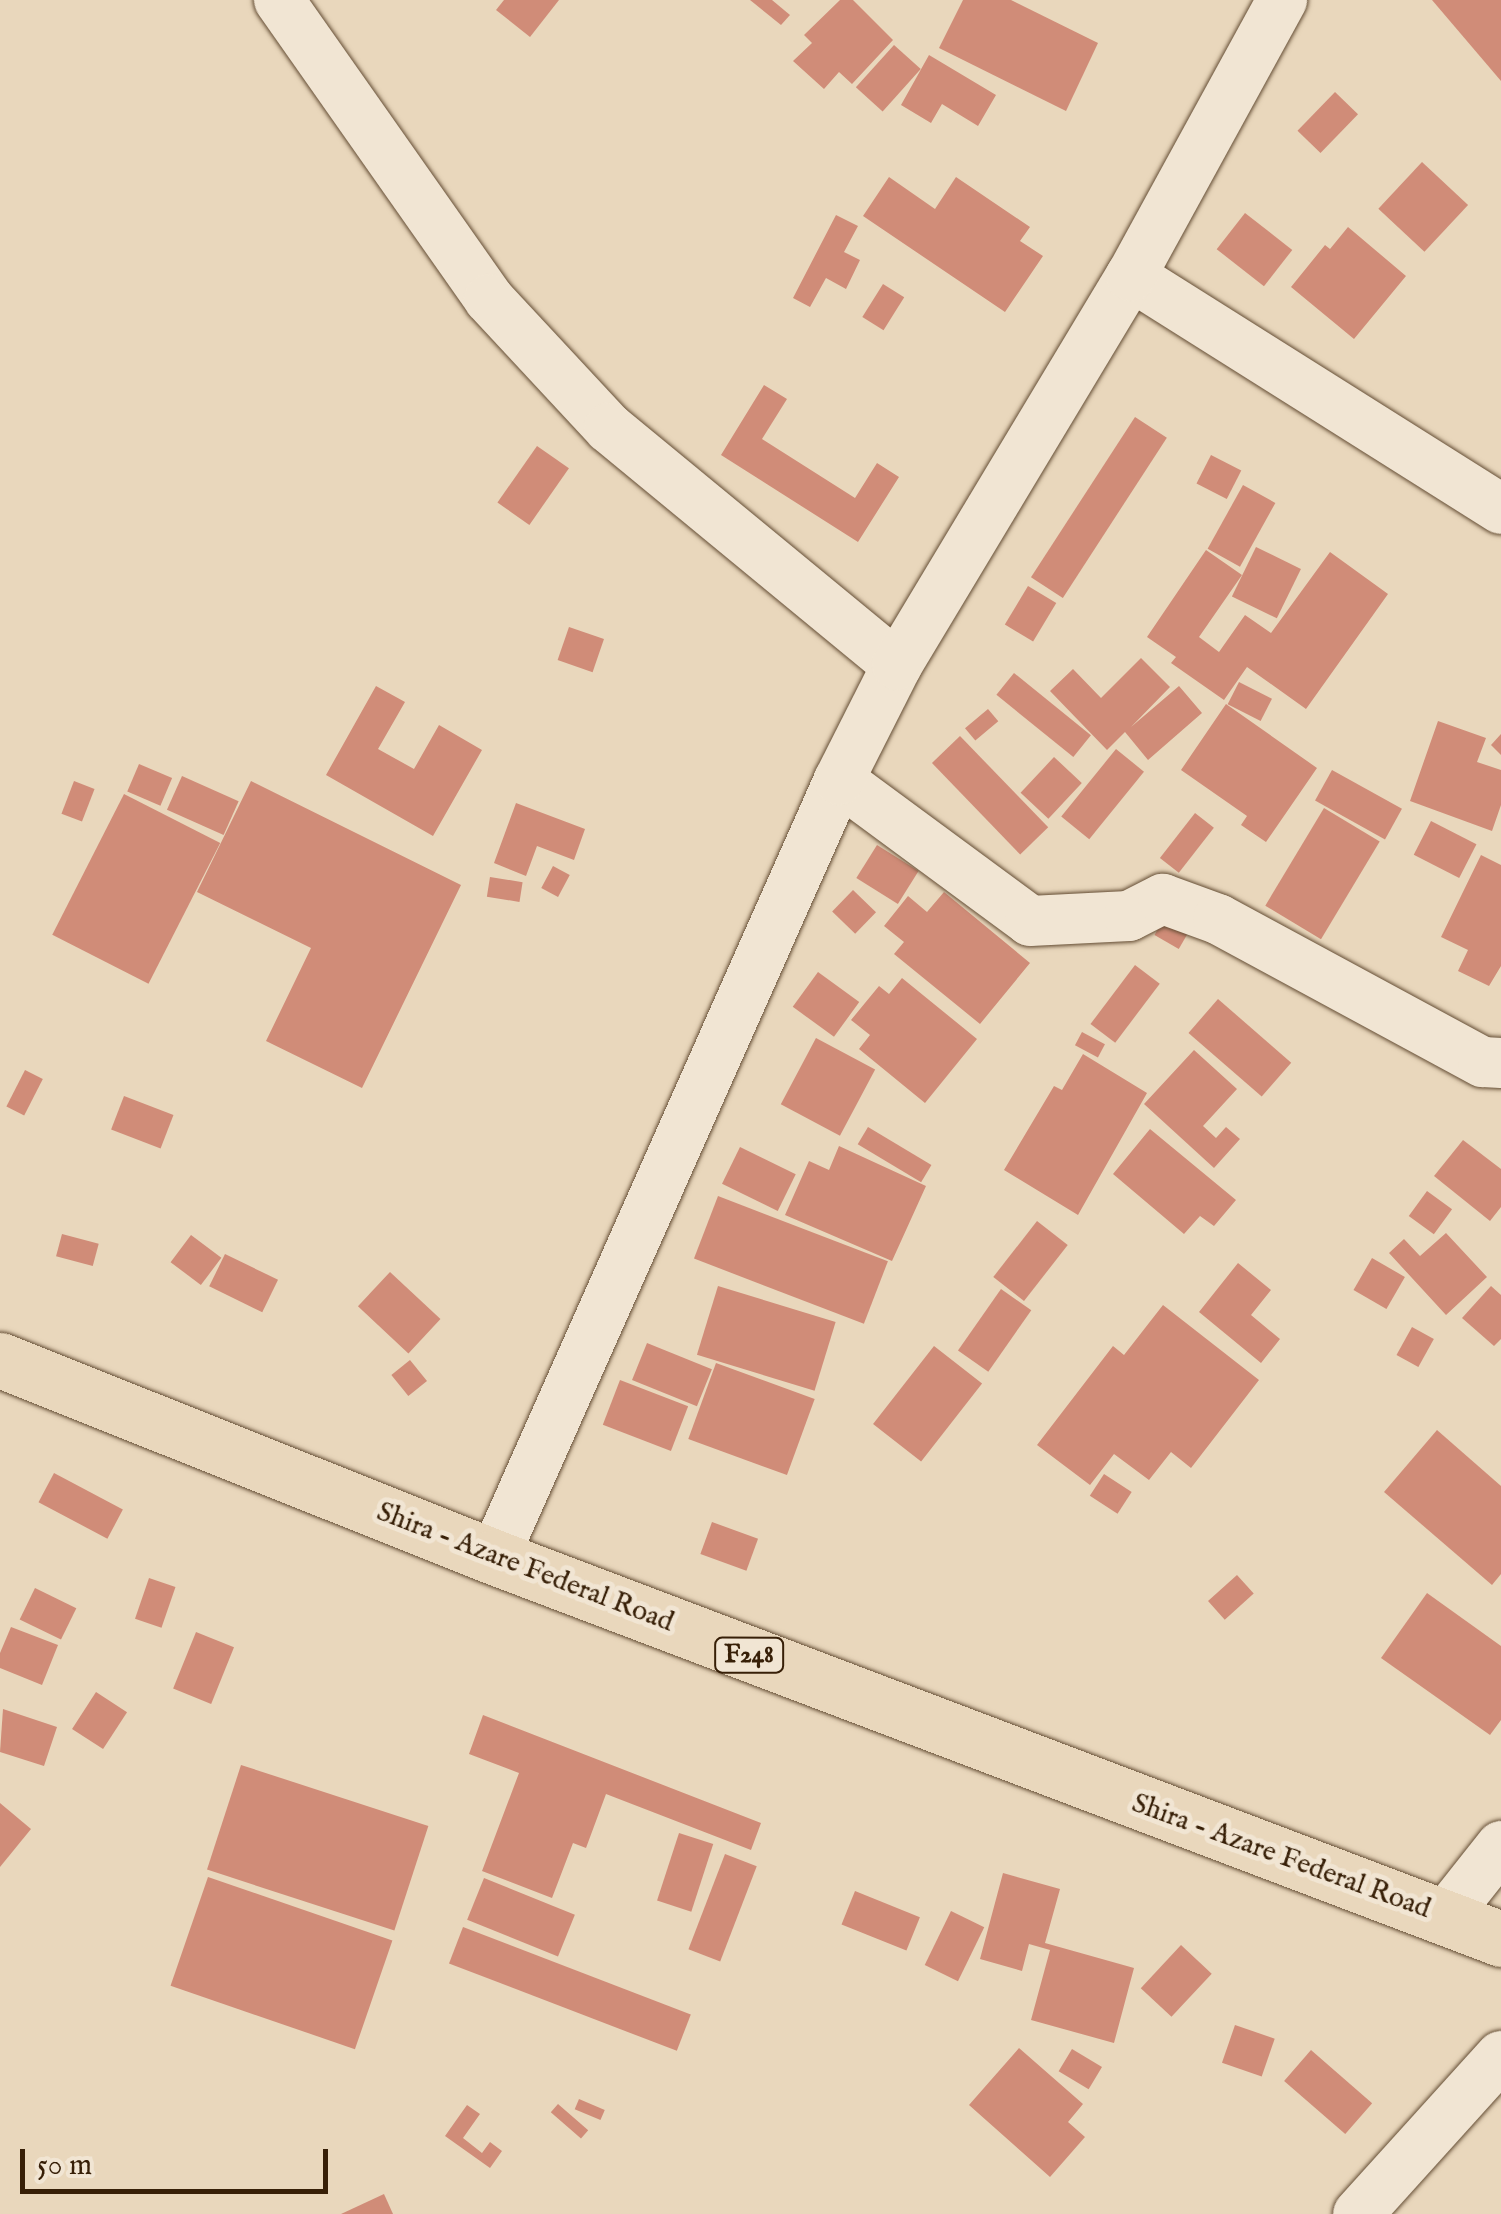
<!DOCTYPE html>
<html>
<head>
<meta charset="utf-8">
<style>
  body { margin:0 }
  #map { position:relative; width:1501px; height:2214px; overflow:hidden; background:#e9d7bc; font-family:"IM FELL English",serif }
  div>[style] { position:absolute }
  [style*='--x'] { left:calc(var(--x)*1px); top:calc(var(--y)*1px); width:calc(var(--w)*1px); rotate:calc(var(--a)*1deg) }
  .building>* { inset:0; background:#d08c78; transform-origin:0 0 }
  .roads { filter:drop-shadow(0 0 2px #644d34) drop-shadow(0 0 2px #644d34) }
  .minor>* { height:50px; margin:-25px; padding:0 25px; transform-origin:25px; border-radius:25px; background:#f1e5d3 }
  .major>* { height:55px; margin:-27.5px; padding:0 27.5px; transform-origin:27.5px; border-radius:27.5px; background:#e9d7bc }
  span { translate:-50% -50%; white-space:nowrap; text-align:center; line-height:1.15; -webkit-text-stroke:10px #f1e5d3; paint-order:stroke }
  .shield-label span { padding:2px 8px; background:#f1e5d3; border:2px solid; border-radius:8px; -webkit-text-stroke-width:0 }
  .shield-label { font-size:25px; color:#371f07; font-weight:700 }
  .street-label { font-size:28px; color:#371f07 }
  .scale { position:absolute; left:20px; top:2149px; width:308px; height:45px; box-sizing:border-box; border:5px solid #371f07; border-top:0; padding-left:12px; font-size:30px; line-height:35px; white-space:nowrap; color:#371f07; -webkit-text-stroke:8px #f1e5d3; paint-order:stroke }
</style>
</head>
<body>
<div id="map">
  <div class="building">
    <i style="clip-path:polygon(504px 0,559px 0,530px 37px,496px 10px)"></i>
    <i style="clip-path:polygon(750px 0,772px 0,790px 15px,781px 25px)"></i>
    <i style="clip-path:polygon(840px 0,853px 0,893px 40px,852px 84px,839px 72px,824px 89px,793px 61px,812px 43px,804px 35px)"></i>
    <i style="clip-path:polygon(963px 0,1011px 0,1098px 43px,1066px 111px,939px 48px)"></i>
    <i style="clip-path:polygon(1432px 0,1501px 0,1501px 81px)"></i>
    <i style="left:894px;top:45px;width:36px;height:57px;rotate:42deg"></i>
    <i style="clip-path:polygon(929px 55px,996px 95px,978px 126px,942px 104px,931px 123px,901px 105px)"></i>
    <i style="left:1335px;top:92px;width:32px;height:54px;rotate:44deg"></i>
    <i style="left:1422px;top:162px;width:63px;height:64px;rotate:43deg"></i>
    <i style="clip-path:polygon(889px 177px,935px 209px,956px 177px,1030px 227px,1020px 241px,1043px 256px,1005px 312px,863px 216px)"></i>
    <i style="left:1245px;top:213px;width:60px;height:46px;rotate:38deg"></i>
    <i style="clip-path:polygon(836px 215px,858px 226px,844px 252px,860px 260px,846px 289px,826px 278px,810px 307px,793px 298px)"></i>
    <i style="clip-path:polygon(1348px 227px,1406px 276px,1354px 339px,1291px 287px,1325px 245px,1330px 249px)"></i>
    <i style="left:883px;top:284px;width:25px;height:39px;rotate:32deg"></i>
    <i style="clip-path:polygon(764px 385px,787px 399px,762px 439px,855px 498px,877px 463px,899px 477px,858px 542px,721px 455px)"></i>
    <i style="left:1135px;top:417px;width:38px;height:191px;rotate:33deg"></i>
    <i style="left:537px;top:446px;width:39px;height:69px;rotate:35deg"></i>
    <i style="left:1211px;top:455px;width:34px;height:32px;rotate:27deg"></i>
    <i style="left:1243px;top:485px;width:37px;height:73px;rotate:29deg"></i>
    <i style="left:1256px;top:547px;width:50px;height:55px;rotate:26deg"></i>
    <i style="clip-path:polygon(1206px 550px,1242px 575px,1199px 637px,1219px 652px,1245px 615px,1271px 633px,1330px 552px,1388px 594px,1306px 709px,1247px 667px,1224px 700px,1171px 663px,1176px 657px,1147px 637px)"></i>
    <i style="left:1028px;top:586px;width:33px;height:45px;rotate:31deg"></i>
    <i style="left:569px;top:627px;width:37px;height:35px;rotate:19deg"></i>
    <i style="clip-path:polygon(1141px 658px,1170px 687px,1131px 727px,1179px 686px,1202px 713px,1148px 760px,1125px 732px,1107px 750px,1050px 691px,1073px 669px,1101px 698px)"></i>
    <i style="left:1014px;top:673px;width:99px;height:28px;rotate:39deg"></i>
    <i style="left:1239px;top:682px;width:37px;height:25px;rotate:27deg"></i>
    <i style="clip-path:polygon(376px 686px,405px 702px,378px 749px,414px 769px,439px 725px,482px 750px,433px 836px,326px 775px)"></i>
    <i style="clip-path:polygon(1226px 704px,1317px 768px,1266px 842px,1241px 825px,1247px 816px,1181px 770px)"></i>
    <i style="left:988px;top:709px;width:16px;height:30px;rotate:50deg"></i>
    <i style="clip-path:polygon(1438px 721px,1486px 738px,1477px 762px,1501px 770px,1501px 805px,1492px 831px,1410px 801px)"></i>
    <i style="clip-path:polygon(1501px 734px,1501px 755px,1491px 745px)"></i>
    <i style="left:960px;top:736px;width:127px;height:39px;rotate:46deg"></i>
    <i style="left:1116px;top:749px;width:36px;height:87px;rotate:39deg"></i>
    <i style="left:1054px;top:757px;width:38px;height:49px;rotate:43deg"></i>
    <i style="left:139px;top:764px;width:36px;height:30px;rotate:23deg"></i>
    <i style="left:1332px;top:770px;width:80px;height:35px;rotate:29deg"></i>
    <i style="left:182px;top:776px;width:62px;height:37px;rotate:24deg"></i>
    <i style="left:74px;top:781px;width:22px;height:35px;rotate:21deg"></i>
    <i style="clip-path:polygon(251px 781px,461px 885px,362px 1088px,266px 1041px,311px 948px,197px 892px)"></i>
    <i style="left:124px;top:794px;width:108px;height:158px;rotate:27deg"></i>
    <i style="clip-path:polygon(516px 803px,585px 829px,574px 860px,537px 846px,526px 876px,494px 863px)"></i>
    <i style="left:1324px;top:808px;width:65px;height:114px;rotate:31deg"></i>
    <i style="left:1195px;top:813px;width:24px;height:57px;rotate:38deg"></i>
    <i style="left:1431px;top:821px;width:51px;height:38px;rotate:27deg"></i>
    <i style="left:877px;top:845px;width:49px;height:39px;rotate:32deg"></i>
    <i style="clip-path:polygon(1481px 855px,1501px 865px,1501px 966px,1489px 986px,1458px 971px,1468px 950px,1441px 937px)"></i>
    <i style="left:553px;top:866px;width:19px;height:25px;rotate:28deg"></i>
    <i style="left:490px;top:877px;width:33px;height:20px;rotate:9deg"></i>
    <i style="left:853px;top:890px;width:32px;height:30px;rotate:44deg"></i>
    <i style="clip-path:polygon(944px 892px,1030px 963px,980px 1024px,894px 954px,904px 942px,884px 926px,908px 896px,927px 912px)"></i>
    <i style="left:1169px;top:910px;width:28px;height:29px;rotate:30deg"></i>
    <i style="left:1135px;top:965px;width:31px;height:74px;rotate:37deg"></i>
    <i style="left:818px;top:972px;width:51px;height:43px;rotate:36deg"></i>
    <i style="clip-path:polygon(902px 978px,977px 1039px,925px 1103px,859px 1049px,870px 1035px,851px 1020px,879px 986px,889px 994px)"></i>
    <i style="left:1218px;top:999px;width:97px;height:45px;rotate:41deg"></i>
    <i style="left:1082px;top:1032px;width:26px;height:15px;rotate:28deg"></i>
    <i style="left:816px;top:1038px;width:67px;height:75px;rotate:28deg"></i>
    <i style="clip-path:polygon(1194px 1050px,1237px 1089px,1203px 1126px,1216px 1138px,1226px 1127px,1240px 1139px,1214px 1168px,1144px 1104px)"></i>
    <i style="clip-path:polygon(1083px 1054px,1147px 1093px,1078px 1215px,1004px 1170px,1054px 1086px,1062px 1090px)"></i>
    <i style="left:25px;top:1070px;width:20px;height:41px;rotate:27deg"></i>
    <i style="left:124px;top:1096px;width:53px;height:36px;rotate:21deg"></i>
    <i style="left:868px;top:1127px;width:74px;height:20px;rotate:31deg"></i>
    <i style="clip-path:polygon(1150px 1129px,1236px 1200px,1214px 1226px,1200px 1216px,1184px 1234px,1113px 1174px)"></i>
    <i style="clip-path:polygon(1463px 1140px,1501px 1169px,1501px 1207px,1490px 1221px,1434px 1176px)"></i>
    <i style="clip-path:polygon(839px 1146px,926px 1186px,892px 1261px,785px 1215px,809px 1161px,829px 1170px)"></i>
    <i style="left:740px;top:1147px;width:62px;height:41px;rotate:26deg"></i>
    <i style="left:1427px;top:1191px;width:31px;height:31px;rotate:36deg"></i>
    <i style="left:718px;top:1196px;width:182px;height:67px;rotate:21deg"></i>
    <i style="left:1037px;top:1221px;width:39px;height:71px;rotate:38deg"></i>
    <i style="clip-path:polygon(1446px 1233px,1487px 1277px,1446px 1315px,1389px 1253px,1404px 1239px,1420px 1256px)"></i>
    <i style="left:62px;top:1234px;width:38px;height:23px;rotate:15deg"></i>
    <i style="left:191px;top:1235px;width:38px;height:34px;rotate:37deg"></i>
    <i style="left:225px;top:1254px;width:59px;height:36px;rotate:26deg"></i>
    <i style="left:1372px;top:1258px;width:38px;height:37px;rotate:30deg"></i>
    <i style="clip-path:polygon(1238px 1263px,1271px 1290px,1251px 1315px,1280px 1339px,1261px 1363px,1199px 1312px)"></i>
    <i style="left:390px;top:1272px;width:69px;height:47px;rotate:43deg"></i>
    <i style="left:718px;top:1286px;width:123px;height:72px;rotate:17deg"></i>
    <i style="clip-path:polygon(1491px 1286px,1501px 1295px,1501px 1339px,1494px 1346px,1462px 1318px)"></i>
    <i style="left:1001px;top:1289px;width:37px;height:75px;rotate:35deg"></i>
    <i style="clip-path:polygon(1163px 1305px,1259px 1380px,1191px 1468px,1171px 1452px,1149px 1480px,1114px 1454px,1090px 1485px,1037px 1445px,1113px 1346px,1124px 1355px)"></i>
    <i style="left:1412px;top:1327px;width:25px;height:32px;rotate:29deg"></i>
    <i style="left:647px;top:1343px;width:70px;height:40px;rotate:22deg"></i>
    <i style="left:934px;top:1346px;width:61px;height:99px;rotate:38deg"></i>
    <i style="left:410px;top:1360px;width:27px;height:24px;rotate:51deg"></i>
    <i style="left:716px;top:1363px;width:105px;height:81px;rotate:20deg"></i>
    <i style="left:620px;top:1380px;width:73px;height:48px;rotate:21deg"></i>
    <i style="clip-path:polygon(1437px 1430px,1501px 1486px,1501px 1574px,1492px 1585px,1384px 1492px)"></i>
    <i style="left:54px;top:1473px;width:78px;height:33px;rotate:28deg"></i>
    <i style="left:1104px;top:1474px;width:33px;height:26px;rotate:33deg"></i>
    <i style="left:712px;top:1522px;width:49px;height:34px;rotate:20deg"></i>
    <i style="left:1237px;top:1575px;width:25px;height:39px;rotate:48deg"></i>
    <i style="left:149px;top:1578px;width:28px;height:43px;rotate:19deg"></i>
    <i style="left:35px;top:1588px;width:46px;height:35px;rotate:26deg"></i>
    <i style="clip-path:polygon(1427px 1593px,1501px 1646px,1501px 1720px,1490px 1735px,1381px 1658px)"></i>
    <i style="clip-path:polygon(11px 1627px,58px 1645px,42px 1685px,0 1668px,0 1653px)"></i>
    <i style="left:196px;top:1632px;width:41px;height:61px;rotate:22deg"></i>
    <i style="left:96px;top:1692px;width:37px;height:44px;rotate:33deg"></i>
    <i style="clip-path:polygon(3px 1709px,57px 1727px,44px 1766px,0 1752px)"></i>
    <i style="clip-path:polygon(483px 1715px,761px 1823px,751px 1850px,606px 1794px,586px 1848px,573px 1843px,552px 1898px,482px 1871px,519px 1773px,469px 1754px)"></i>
    <i style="left:241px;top:1765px;width:197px;height:110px;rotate:18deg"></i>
    <i style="clip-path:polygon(0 1803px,31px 1829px,0 1867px)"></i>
    <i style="left:679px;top:1833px;width:36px;height:71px;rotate:18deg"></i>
    <i style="left:725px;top:1854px;width:34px;height:102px;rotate:21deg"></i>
    <i style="clip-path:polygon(1003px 1873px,1060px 1889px,1045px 1943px,1134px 1968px,1114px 2043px,1031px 2020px,1050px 1950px,1029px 1944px,1022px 1971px,980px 1959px)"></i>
    <i style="left:208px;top:1877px;width:195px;height:115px;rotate:19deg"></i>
    <i style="left:484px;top:1878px;width:98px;height:45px;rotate:22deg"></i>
    <i style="left:855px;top:1891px;width:70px;height:36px;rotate:22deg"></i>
    <i style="left:951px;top:1911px;width:37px;height:60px;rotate:26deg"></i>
    <i style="left:463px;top:1927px;width:244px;height:39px;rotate:21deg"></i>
    <i style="left:1181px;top:1945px;width:42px;height:59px;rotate:43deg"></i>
    <i style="left:1235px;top:2025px;width:42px;height:40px;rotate:19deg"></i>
    <i style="clip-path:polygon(1019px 2048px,1083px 2104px,1068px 2122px,1085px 2137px,1050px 2177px,969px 2105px)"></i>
    <i style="left:1072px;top:2049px;width:35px;height:26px;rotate:31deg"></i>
    <i style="left:1311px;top:2050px;width:81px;height:41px;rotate:41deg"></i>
    <i style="left:579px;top:2099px;width:28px;height:11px;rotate:23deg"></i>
    <i style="left:558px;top:2104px;width:40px;height:11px;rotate:41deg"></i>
    <i style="clip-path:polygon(467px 2105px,480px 2114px,463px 2138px,482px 2153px,490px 2142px,502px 2151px,490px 2168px,445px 2136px)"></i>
    <i style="clip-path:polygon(384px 2194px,393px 2214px,341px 2214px)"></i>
  </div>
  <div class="roads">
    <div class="minor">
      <i style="--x:279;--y:0;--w:365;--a:54.9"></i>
      <i style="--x:489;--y:299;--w:176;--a:47.1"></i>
      <i style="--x:609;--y:428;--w:373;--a:39.5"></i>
      <i style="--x:1131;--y:276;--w:437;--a:32.2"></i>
      <i style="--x:839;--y:780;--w:237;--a:36.4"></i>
      <i style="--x:1030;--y:921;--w:99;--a:-2.9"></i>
      <i style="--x:1129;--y:916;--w:38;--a:-27"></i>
      <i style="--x:1163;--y:899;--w:59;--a:20"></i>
      <i style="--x:1218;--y:919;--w:301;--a:28.4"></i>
      <i style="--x:1483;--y:1062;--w:18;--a:3"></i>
      <i style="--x:494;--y:1557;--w:850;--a:-66.06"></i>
      <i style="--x:839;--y:780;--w:129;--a:-63.2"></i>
      <i style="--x:897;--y:665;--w:454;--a:-59"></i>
      <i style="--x:1131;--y:276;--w:315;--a:-61.3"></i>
      <i style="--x:1444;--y:1918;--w:92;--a:-51.6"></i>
      <i style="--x:1358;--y:2214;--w:213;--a:-47.9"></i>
    </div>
    <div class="major">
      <i style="--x:0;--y:1360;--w:532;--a:21.74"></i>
      <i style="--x:494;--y:1557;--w:1077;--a:20.77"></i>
    </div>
  </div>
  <div class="shield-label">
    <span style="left:749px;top:1655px">F248</span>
  </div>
  <div class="street-label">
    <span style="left:525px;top:1568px;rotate:21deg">Shira - Azare Federal Road</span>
    <span style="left:1281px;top:1857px;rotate:20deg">Shira - Azare Federal Road</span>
  </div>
  <div class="scale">50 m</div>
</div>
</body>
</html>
